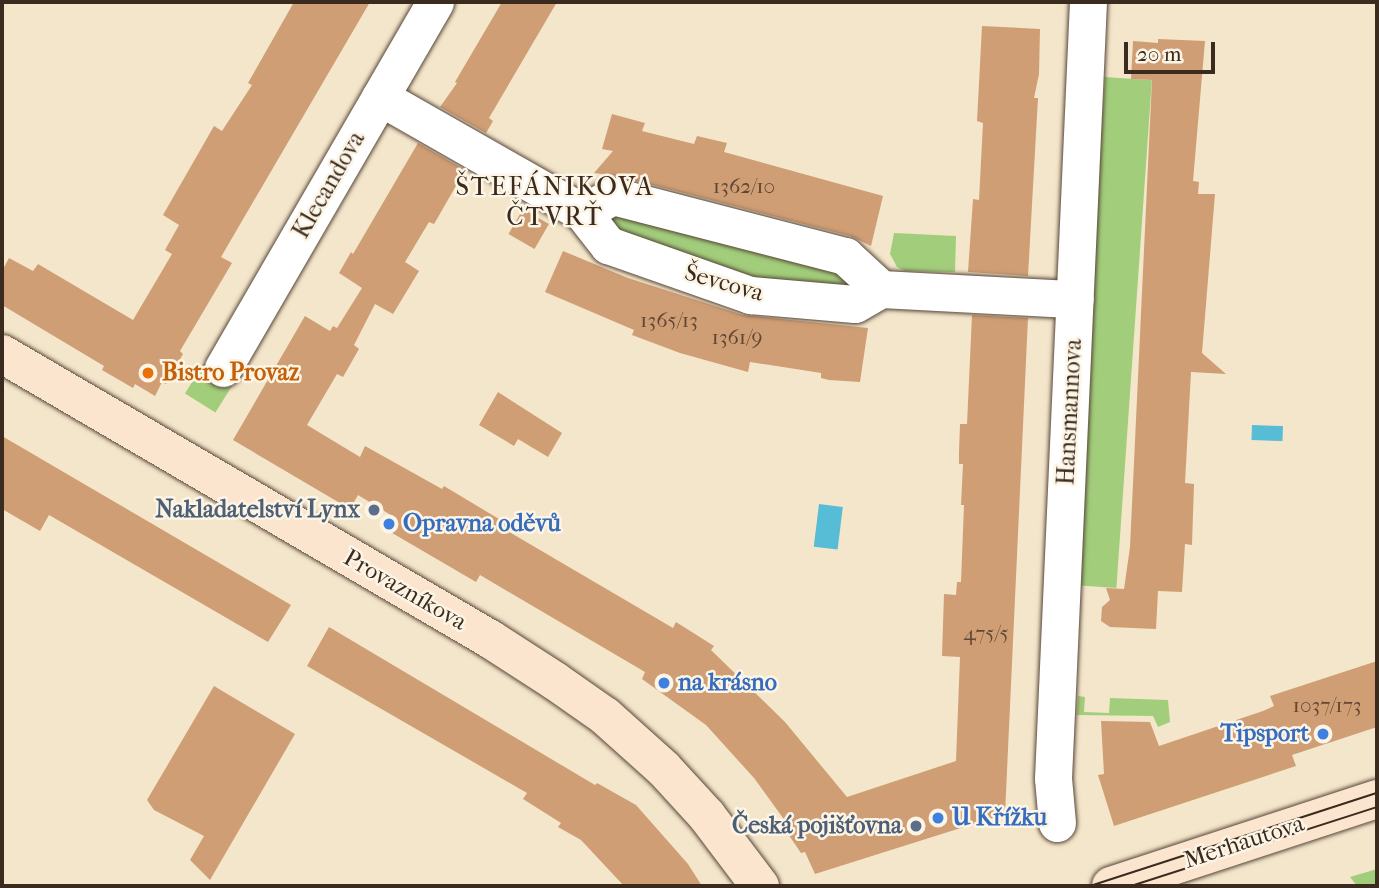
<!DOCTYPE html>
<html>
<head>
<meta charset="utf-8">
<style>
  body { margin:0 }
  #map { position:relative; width:1379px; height:888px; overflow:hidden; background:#f4e6cb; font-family:"IM FELL French Canon",serif }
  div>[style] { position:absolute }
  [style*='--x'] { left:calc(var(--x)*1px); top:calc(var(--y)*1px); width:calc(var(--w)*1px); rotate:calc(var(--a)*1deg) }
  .green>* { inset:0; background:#a2ce7b; transform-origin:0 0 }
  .water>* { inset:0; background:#57bcd5; transform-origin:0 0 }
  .building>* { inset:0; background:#d09e75; transform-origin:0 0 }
  .roads { filter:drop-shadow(0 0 2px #574638) drop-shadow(0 0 2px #574638) }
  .street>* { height:37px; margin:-18.5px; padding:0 18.5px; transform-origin:18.5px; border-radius:18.5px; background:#fff }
  .secondary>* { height:38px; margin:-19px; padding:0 19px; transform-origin:19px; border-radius:19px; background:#fce5cf }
  .tram>* { height:2px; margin:-1px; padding:0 1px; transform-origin:1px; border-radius:1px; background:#3b2a1e }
  .dots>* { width:19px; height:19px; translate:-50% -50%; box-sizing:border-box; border:4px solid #fcf5e5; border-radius:50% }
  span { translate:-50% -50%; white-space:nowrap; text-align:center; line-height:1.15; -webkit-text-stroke:5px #fcf5e5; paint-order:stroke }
  .number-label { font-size:21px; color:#604734 }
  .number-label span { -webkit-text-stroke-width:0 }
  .street-label { font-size:24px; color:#3b2a1e }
  .food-label { font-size:24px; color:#c56008; font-weight:700 }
  .left { translate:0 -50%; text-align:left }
  .service-label { font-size:24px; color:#4e5e75; font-weight:700 }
  .right { translate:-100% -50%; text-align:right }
  .shop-label { font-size:24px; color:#366cbe; font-weight:700 }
  .neighbourhood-label { font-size:26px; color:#3b2a1e; letter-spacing:2px }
  .frame { position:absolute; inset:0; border:4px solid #3b2a1e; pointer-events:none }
  .scale { position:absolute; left:1124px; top:42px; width:91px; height:32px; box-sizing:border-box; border:4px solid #3b2a1e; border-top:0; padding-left:9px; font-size:21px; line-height:24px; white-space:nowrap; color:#3b2a1e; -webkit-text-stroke:5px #fcf5e5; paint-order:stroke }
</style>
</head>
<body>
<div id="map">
  <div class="green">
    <i style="left:1105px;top:77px;width:47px;height:509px;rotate:4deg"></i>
    <i style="clip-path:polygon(612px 213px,779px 250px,844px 276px,844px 281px,842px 287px,830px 294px,665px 259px,606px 222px)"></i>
    <i style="clip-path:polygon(894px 233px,956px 236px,955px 272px,905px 271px,897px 267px,890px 254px)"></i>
    <i style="left:204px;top:363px;width:36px;height:36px;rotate:32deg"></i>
    <i style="clip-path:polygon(1078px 696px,1085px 697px,1084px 712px,1109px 713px,1110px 698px,1168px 700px,1170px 722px,1158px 727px,1153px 716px,1077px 715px)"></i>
    <i style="clip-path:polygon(1377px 869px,1377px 886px,1357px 886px,1350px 877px)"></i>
  </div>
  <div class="water">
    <i style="left:1252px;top:425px;width:31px;height:15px;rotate:2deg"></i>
    <i style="left:819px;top:504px;width:24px;height:43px;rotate:7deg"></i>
  </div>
  <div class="building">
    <i style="clip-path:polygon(294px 2px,370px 2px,221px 257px,232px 263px,180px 351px,183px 354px,166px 384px,162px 382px,155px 396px,135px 384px,133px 388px,102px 370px,104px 366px,2px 305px,2px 271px,9px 258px,33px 271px,38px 264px,133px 320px,172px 254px,165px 250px,179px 225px,163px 215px,214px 126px,222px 131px,252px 85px,248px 83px)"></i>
    <i style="clip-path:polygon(502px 2px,557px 2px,489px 118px,493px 121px,486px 133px,440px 107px,457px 83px,455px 82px)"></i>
    <i style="clip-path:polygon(982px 26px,1040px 29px,1039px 74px,1034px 98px,1038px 98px,1028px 276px,968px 272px,973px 199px,979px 200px,983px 123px,977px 121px)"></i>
    <i style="clip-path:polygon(1158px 39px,1205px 41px,1193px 181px,1199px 182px,1198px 194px,1215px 194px,1202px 353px,1226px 374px,1191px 372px,1185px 483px,1194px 484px,1192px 545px,1185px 544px,1182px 592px,1158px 591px,1156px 629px,1110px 627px,1101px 621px,1102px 607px,1110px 600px,1106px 588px,1124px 589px,1130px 547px,1152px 80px,1131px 79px,1133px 41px,1158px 43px)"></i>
    <i style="clip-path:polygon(612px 114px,645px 123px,642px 131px,694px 144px,697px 136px,727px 143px,724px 152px,883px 196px,871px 246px,850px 236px,618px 176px,594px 173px,613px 151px,602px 149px)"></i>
    <i style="clip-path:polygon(418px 143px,465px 170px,437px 219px,434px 224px,429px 222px,405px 262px,419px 271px,393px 314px,375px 304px,354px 345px,359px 349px,343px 377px,337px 374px,307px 425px,360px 457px,365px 446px,442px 489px,444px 486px,509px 525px,506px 530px,673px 628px,676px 622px,714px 646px,711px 650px,785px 722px,847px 797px,956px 761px,960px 657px,942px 656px,944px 594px,956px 595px,957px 582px,961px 582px,964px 505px,961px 505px,963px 464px,959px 464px,959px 452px,960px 424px,967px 424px,972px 315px,1028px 318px,1005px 814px,815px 874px,805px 852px,801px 853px,786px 831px,791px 829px,754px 778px,706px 725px,642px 679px,645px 672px,480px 575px,476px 582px,387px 530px,394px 517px,358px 495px,350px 509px,233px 440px,305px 316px,330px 331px,333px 326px,337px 328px,362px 288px,339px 273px,351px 252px,353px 254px)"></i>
    <i style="left:523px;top:209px;width:30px;height:29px;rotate:30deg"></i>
    <i style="clip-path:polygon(563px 251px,628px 278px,743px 315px,868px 328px,860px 382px,829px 380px,821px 378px,821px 373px,750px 362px,748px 372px,680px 353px,632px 335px,634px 330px,545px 292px)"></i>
    <i style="clip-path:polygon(498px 392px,562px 433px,548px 457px,518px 439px,514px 446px,479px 425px)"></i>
    <i style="clip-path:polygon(2px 436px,291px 605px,268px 642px,49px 515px,40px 531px,2px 509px)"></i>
    <i style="clip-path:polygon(329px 627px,595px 785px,597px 783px,636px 805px,688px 864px,702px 886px,624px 886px,581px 840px,558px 827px,561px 823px,523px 799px,527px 793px,307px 666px)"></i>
    <i style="clip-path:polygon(1377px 661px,1377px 727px,1292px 755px,1296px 766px,1114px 826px,1098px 775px,1104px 774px,1101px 721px,1150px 722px,1159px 746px,1263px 711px,1274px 706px,1270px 696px)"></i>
    <i style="clip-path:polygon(214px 686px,295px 734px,210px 880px,190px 860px,204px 836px,154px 810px,147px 800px)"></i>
  </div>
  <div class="roads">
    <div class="street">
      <i style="--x:380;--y:97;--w:234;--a:29.7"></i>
      <i style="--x:583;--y:213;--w:41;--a:52"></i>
      <i style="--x:608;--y:245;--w:151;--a:19.4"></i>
      <i style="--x:750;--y:295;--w:105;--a:4.9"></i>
      <i style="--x:855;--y:304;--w:30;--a:-30"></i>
      <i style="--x:881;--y:289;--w:194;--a:3"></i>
      <i style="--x:583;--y:213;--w:34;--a:-30"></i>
      <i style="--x:613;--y:196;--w:240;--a:14.5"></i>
      <i style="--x:845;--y:256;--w:49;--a:42.5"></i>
      <i style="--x:223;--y:368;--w:423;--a:-59.9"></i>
      <i style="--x:1057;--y:823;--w:45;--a:-95.1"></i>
      <i style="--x:1053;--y:778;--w:777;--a:-87.42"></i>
    </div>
    <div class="secondary">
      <i style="--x:2;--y:354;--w:565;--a:30.29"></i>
      <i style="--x:490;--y:639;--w:77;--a:32.9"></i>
      <i style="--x:555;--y:681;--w:61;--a:35"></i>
      <i style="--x:605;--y:716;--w:79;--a:41.9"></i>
      <i style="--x:664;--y:769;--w:64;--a:47.5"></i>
      <i style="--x:707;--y:816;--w:88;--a:52.9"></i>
      <i style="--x:1111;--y:886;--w:280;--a:-18.1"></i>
    </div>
  </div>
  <div class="tram">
    <i style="--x:1090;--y:886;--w:302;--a:-18"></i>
    <i style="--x:1131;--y:886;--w:258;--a:-17.8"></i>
  </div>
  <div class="dots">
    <i style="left:148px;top:373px;background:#e8710a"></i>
    <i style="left:374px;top:510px;background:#5c6f8a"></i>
    <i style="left:389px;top:524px;background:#3f7fe0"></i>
    <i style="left:664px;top:683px;background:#3f7fe0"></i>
    <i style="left:1323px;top:734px;background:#3f7fe0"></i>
    <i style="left:938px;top:818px;background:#3f7fe0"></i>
    <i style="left:916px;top:826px;background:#5c6f8a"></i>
  </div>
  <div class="number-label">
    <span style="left:744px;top:186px">1362/10</span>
    <span style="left:669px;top:320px">1365/13</span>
    <span style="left:737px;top:337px">1361/9</span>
    <span style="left:986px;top:633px">475/5</span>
    <span style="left:1327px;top:705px">1037/173</span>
  </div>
  <div class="street-label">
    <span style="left:329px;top:185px;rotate:-60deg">Klecandova</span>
    <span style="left:724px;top:283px;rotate:16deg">Ševcova</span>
    <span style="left:1070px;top:412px;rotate:-87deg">Hansmannova</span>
    <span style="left:405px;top:590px;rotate:30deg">Provazníkova</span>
    <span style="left:1244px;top:842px;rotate:-18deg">Merhautova</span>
  </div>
  <div class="food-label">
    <span class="left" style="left:162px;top:373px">Bistro Provaz</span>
  </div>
  <div class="service-label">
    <span class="right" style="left:360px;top:510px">Nakladatelství Lynx</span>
    <span class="right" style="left:902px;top:826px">Česká pojišťovna</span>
  </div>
  <div class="shop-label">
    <span class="left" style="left:403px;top:524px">Opravna oděvů</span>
    <span class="left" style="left:678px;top:683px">na krásno</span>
    <span class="right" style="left:1309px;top:734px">Tipsport</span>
    <span class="left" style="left:952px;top:818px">U Křížku</span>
  </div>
  <div class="neighbourhood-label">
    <span style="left:555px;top:202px">ŠTEFÁNIKOVA<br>ČTVRŤ</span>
  </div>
  <div class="frame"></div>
  <div class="scale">20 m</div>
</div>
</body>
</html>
